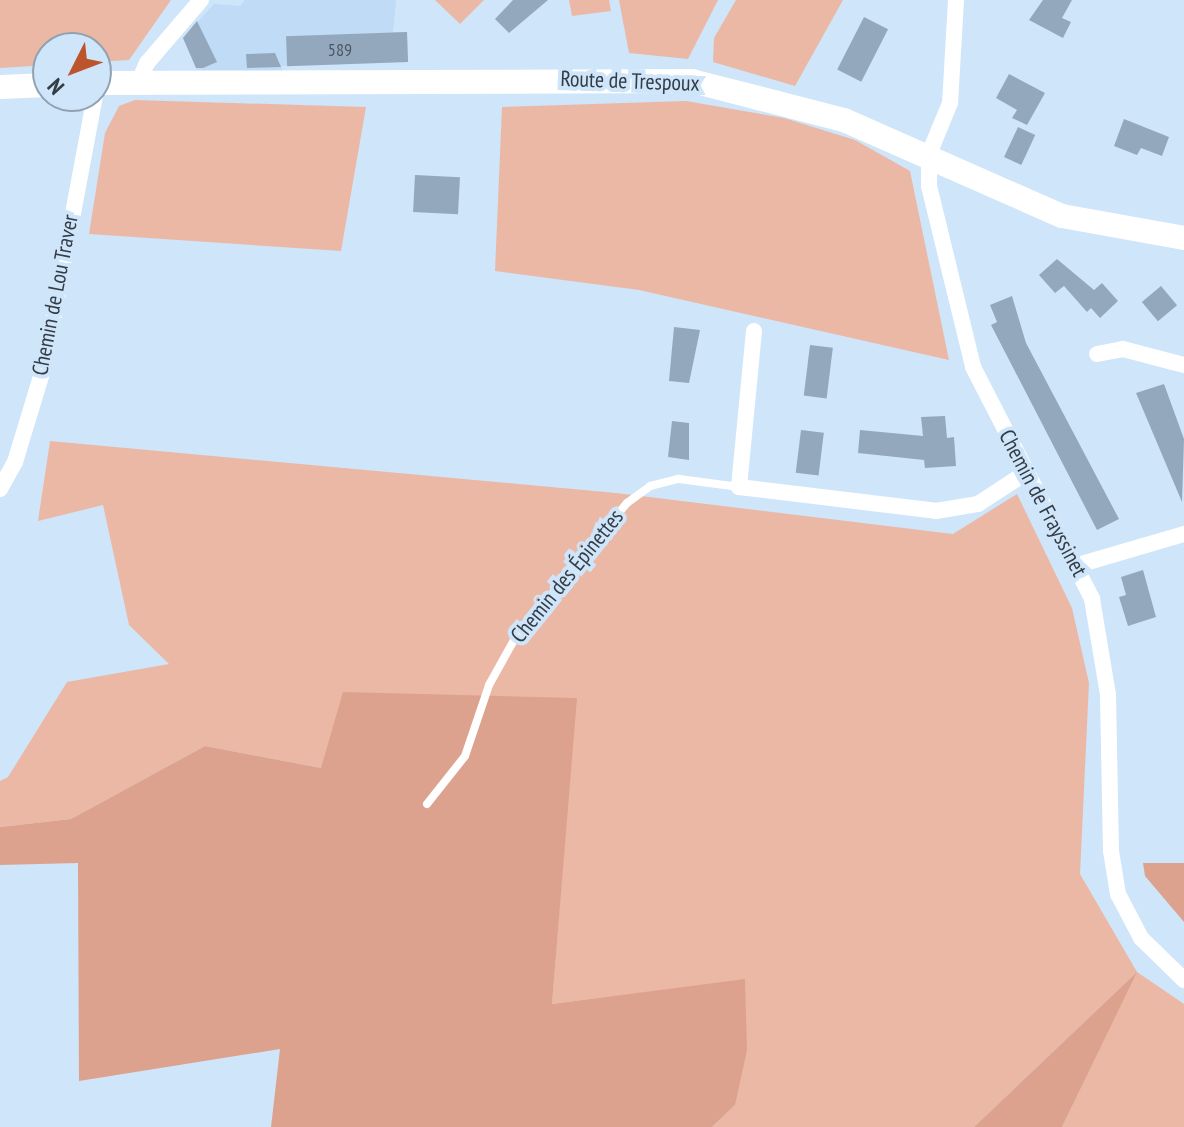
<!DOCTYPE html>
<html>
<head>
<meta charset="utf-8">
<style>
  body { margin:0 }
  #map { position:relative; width:1184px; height:1127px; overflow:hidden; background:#cfe5fa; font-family:"PT Sans Narrow",sans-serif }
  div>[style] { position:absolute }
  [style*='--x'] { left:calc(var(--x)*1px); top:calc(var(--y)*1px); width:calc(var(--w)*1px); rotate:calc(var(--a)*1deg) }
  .built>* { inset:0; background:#bfdbf6 }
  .green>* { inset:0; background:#ebb8a5 }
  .forest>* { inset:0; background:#dca28e }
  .building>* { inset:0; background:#93a8bc; transform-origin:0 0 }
  .lane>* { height:8px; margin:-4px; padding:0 4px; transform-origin:4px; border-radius:4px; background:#fff }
  .street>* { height:16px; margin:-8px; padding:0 8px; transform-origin:8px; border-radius:8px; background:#fff }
  .secondary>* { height:24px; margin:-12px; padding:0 12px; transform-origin:12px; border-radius:12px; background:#fff }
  span { translate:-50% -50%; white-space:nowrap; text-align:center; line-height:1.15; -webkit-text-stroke:8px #cfe5fa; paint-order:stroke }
  .number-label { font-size:18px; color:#4c5763 }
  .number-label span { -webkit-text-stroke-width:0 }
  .street-label { font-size:22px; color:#343c45 }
  .north { position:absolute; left:32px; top:32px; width:80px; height:80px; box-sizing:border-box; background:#cfe5fa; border:2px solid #91a1b2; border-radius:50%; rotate:228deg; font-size:22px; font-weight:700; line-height:32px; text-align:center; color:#343c45 }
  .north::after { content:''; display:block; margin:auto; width:28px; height:36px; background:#bc552c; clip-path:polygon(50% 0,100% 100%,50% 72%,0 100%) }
</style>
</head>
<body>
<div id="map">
  <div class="built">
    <i style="clip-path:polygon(245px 0,396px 0,393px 32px,407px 32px,408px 62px,281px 66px,283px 71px,197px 70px,183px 38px,214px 4px,240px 6px)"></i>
  </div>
  <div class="green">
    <i style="clip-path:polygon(0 0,171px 0,129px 60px,96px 62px,96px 48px,48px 48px,48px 65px,0 68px)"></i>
    <i style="clip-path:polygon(435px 0,484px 0,460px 24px)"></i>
    <i style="clip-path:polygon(569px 0,609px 0,611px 11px,572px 16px)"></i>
    <i style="clip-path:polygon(619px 0,718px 0,688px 59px,629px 53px)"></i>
    <i style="clip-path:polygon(736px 0,843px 0,795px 86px,713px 62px,714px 38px)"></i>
    <i style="clip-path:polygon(135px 100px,366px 107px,341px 251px,89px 234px,105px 133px,119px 106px)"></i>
    <i style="clip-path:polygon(686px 101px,784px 118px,855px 140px,910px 171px,949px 360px,639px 290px,495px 271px,502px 107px)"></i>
    <i style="clip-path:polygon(50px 441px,616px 493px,953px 534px,1017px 494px,1072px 608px,1089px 683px,1080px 874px,1137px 972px,1184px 1004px,1184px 1127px,1062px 1127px,1135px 974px,974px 1127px,712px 1127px,735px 1105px,745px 980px,552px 1004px,576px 698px,321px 768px,205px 746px,71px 819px,0 827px,0 781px,8px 777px,67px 682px,169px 664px,129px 625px,103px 505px,38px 521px)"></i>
  </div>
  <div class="forest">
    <i style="clip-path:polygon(343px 692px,577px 698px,552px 1004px,745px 979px,747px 1050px,735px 1105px,712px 1127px,271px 1127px,280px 1049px,79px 1081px,78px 863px,0 865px,0 827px,71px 819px,205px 746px,321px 768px)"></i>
    <i style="clip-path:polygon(1143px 863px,1184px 863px,1184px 922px,1145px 876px)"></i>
    <i style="clip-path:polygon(1137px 972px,1062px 1127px,974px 1127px)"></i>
  </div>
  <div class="building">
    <i style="clip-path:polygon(513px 0,548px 0,509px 33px,495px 19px)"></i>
    <i style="clip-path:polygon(1043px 0,1072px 0,1062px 18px,1071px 22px,1063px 38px,1029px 20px)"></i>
    <i style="left:864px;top:17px;width:27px;height:59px;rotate:27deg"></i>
    <i style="clip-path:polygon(197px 21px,217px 62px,203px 68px,196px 68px,183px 38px)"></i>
    <i style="left:407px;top:32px;width:30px;height:121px;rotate:88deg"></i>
    <i style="clip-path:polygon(275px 53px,281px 67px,247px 68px,246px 54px)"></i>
    <i style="clip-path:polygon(1009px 74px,1045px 93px,1027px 125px,1012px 118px,1017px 110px,996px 98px)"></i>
    <i style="clip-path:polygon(1124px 119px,1169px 137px,1162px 156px,1141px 148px,1137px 155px,1114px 146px)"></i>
    <i style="left:1018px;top:127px;width:19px;height:33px;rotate:25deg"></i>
    <i style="left:415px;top:175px;width:45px;height:37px;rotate:3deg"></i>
    <i style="clip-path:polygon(1057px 259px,1094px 290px,1102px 283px,1118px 301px,1100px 318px,1091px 308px,1087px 312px,1064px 286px,1055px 293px,1039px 275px)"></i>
    <i style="left:1161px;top:286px;width:25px;height:25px;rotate:50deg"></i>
    <i style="clip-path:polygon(1012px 296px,1026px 343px,1119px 519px,1097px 530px,991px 325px,997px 322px,990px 305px)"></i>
    <i style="clip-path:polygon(674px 327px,700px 330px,689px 383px,669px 381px)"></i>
    <i style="left:810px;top:345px;width:23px;height:51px;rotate:7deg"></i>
    <i style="clip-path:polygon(1164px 384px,1184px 439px,1182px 502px,1136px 393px)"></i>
    <i style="clip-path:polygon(945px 416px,947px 438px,954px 437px,956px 466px,925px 468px,924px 460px,858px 453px,860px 430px,923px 436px,921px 417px)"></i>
    <i style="clip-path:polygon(672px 421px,689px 423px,689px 460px,668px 457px)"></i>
    <i style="left:801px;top:430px;width:23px;height:43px;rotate:7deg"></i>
    <i style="clip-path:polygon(1143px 570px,1156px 617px,1128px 626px,1119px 597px,1126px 595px,1121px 577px)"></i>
  </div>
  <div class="lane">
    <i style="--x:427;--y:804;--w:61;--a:-51.6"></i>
    <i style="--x:465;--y:756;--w:75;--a:-71.3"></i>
    <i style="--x:489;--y:685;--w:51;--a:-60.9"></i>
    <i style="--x:514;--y:640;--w:178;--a:-50.5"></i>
    <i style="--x:627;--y:503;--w:29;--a:-36"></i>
    <i style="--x:650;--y:486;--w:30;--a:-14"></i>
    <i style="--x:679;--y:479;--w:61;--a:7.6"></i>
  </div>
  <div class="street">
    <i style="--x:956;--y:0;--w:103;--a:93.3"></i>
    <i style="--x:950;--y:103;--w:55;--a:112.4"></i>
    <i style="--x:929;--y:154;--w:32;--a:90"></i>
    <i style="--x:929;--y:186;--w:186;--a:76.3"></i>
    <i style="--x:973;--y:367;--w:261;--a:62.8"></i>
    <i style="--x:1092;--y:599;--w:97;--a:80.5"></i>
    <i style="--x:1108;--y:695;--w:156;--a:88.9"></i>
    <i style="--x:1111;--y:851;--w:44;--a:80.8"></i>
    <i style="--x:1118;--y:894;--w:50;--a:62.4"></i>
    <i style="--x:1141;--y:938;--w:60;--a:44.3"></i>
    <i style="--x:138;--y:83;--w:22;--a:-66"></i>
    <i style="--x:147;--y:63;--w:83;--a:-49.4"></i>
    <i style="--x:754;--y:331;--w:157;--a:95.5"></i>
    <i style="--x:739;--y:487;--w:198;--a:6.9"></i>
    <i style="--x:936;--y:511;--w:43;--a:-9.5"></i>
    <i style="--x:978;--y:504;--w:55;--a:-33.1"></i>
    <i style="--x:1097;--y:354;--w:26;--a:-11"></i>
    <i style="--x:1123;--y:349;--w:63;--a:14.7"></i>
    <i style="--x:0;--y:489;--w:31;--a:-61"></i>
    <i style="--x:15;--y:462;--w:103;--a:-73.1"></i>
    <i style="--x:45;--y:363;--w:272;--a:-79.4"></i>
    <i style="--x:1078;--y:565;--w:110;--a:-16.3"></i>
  </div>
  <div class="secondary">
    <i style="--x:96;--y:83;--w:596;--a:-0.19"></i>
    <i style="--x:692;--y:81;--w:157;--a:14.4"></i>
    <i style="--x:844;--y:120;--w:238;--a:23.8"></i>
    <i style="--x:1062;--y:216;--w:124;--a:10.2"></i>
    <i style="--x:0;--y:87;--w:48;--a:-2.4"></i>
  </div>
  <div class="number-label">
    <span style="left:340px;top:50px">589</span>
  </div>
  <div class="street-label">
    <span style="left:630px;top:81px;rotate:2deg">Route de Trespoux</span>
    <span style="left:55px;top:295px;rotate:-79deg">Chemin de Lou Traver</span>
    <span style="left:1043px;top:503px;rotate:62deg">Chemin de Frayssinet</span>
    <span style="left:567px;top:576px;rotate:-51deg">Chemin des Épinettes</span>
  </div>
  <div class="north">N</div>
</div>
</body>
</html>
